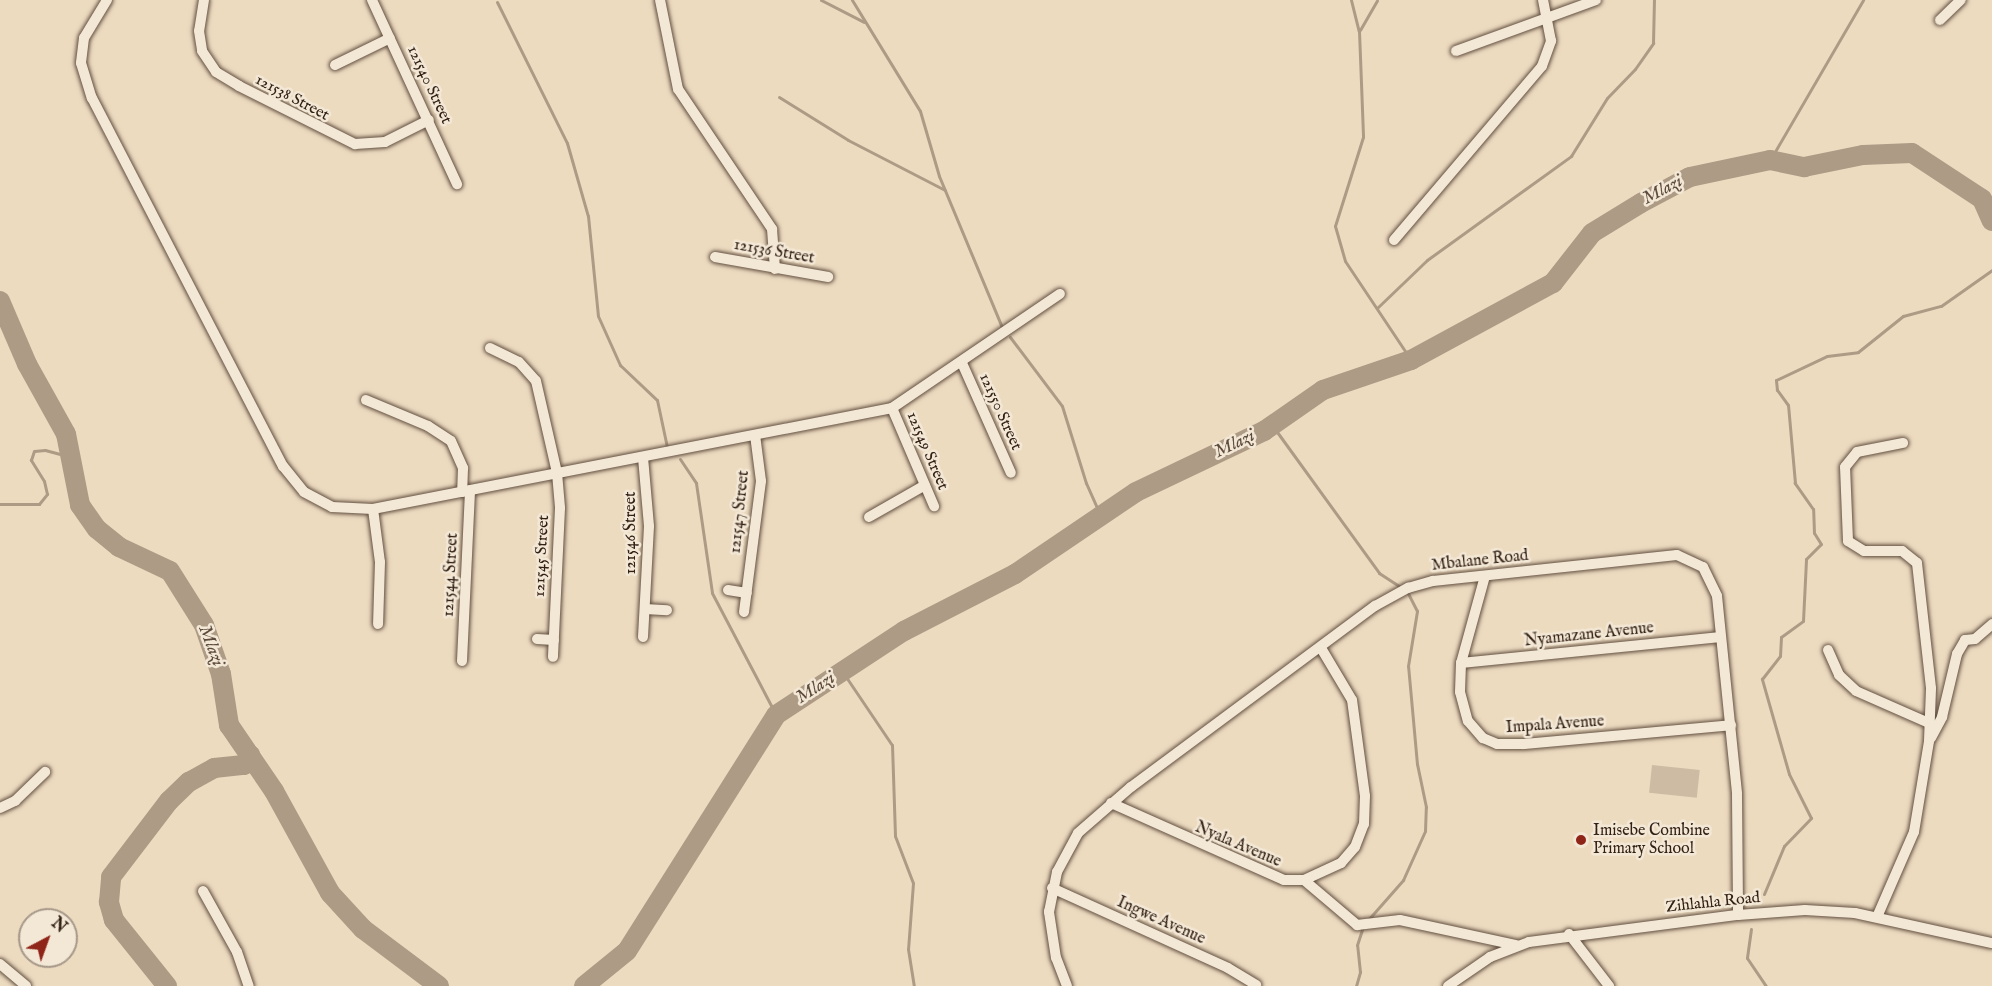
<!DOCTYPE html>
<html>
<head>
<meta charset="utf-8">
<style>
  body { margin:0 }
  #map { position:relative; width:1992px; height:986px; overflow:hidden; background:#eddbc0; font-family:"IM FELL English",serif }
  div>[style] { position:absolute }
  [style*='--x'] { left:calc(var(--x)*1px); top:calc(var(--y)*1px); width:calc(var(--w)*1px); rotate:calc(var(--a)*1deg) }
  .green>* { inset:0; background:#cdbba3; transform-origin:0 0 }
  .stream>* { height:3px; margin:-1.5px; padding:0 1.5px; transform-origin:1.5px; border-radius:1.5px; background:#ae9b86 }
  .river>* { height:20px; margin:-10px; padding:0 10px; transform-origin:10px; border-radius:10px; background:#ae9b86 }
  .roads { filter:drop-shadow(0 0 2px #624f40) drop-shadow(0 0 2px #624f40) }
  .minor>* { height:10px; margin:-5px; padding:0 5px; transform-origin:5px; border-radius:5px; background:#f3e8d6 }
  .dots>* { width:16px; height:16px; translate:-50% -50%; box-sizing:border-box; border:3px solid #f3e8d6; border-radius:50% }
  span { translate:-50% -50%; white-space:nowrap; text-align:center; line-height:1.15; -webkit-text-stroke:5px #f3e8d6; paint-order:stroke }
  .street-label { font-size:16px; color:#332015 }
  .poi-label { font-size:16px; color:#332015 }
  .left { translate:0 -50%; text-align:left }
  .water-label { font-size:18px; color:#5e4b3d; font-style:italic }
  .north { position:absolute; left:18px; top:908px; width:60px; height:60px; box-sizing:border-box; background:#f3e8d6; border:2px solid #a69889; border-radius:50%; rotate:41deg; font-size:16px; font-weight:700; line-height:24px; text-align:center; color:#332015 }
  .north::after { content:''; display:block; margin:auto; width:21px; height:27px; background:#8f2418; clip-path:polygon(50% 0,100% 100%,50% 72%,0 100%) }
</style>
</head>
<body>
<div id="map">
  <div class="green">
    <i style="left:1652px;top:765px;width:48px;height:28px;rotate:6deg"></i>
  </div>
  <div class="stream">
    <i style="--x:821;--y:0;--w:48;--a:27.1"></i>
    <i style="--x:852;--y:0;--w:130;--a:58.5"></i>
    <i style="--x:920;--y:111;--w:68;--a:73.7"></i>
    <i style="--x:939;--y:176;--w:164;--a:67.4"></i>
    <i style="--x:1351;--y:0;--w:32;--a:76"></i>
    <i style="--x:1359;--y:31;--w:106;--a:87.8"></i>
    <i style="--x:1363;--y:137;--w:93;--a:107.5"></i>
    <i style="--x:1335;--y:226;--w:36;--a:74"></i>
    <i style="--x:1345;--y:261;--w:119;--a:56.3"></i>
    <i style="--x:497;--y:2;--w:157;--a:63.6"></i>
    <i style="--x:567;--y:143;--w:76;--a:74"></i>
    <i style="--x:588;--y:216;--w:100;--a:84.3"></i>
    <i style="--x:598;--y:316;--w:54;--a:65.8"></i>
    <i style="--x:620;--y:365;--w:51;--a:43.4"></i>
    <i style="--x:657;--y:400;--w:48;--a:78"></i>
    <i style="--x:1360;--y:30;--w:34;--a:-60"></i>
    <i style="--x:779;--y:97;--w:81;--a:31.9"></i>
    <i style="--x:848;--y:140;--w:109;--a:27.3"></i>
    <i style="--x:1770;--y:160;--w:185;--a:-59.8"></i>
    <i style="--x:1377;--y:308;--w:69;--a:-43.8"></i>
    <i style="--x:1427;--y:260;--w:178;--a:-35.8"></i>
    <i style="--x:1571;--y:156;--w:68;--a:-58.2"></i>
    <i style="--x:1607;--y:98;--w:40;--a:-46"></i>
    <i style="--x:1635;--y:69;--w:32;--a:-55"></i>
    <i style="--x:1653;--y:43;--w:43;--a:-88.7"></i>
    <i style="--x:1010;--y:337;--w:86;--a:53"></i>
    <i style="--x:1062;--y:406;--w:81;--a:72.7"></i>
    <i style="--x:1086;--y:483;--w:36;--a:66"></i>
    <i style="--x:1272;--y:425;--w:183;--a:54.1"></i>
    <i style="--x:1379;--y:573;--w:27;--a:33"></i>
    <i style="--x:680;--y:459;--w:29;--a:56"></i>
    <i style="--x:696;--y:483;--w:111;--a:81.7"></i>
    <i style="--x:712;--y:593;--w:138;--a:62.3"></i>
    <i style="--x:0;--y:504;--w:39;--a:0"></i>
    <i style="--x:39;--y:504;--w:13;--a:-51"></i>
    <i style="--x:47;--y:494;--w:13;--a:-103"></i>
    <i style="--x:44;--y:481;--w:25;--a:-122"></i>
    <i style="--x:31;--y:460;--w:9;--a:-72"></i>
    <i style="--x:34;--y:451;--w:11;--a:-5"></i>
    <i style="--x:45;--y:450;--w:27;--a:15"></i>
    <i style="--x:842;--y:671;--w:89;--a:56"></i>
    <i style="--x:892;--y:745;--w:91;--a:88.1"></i>
    <i style="--x:895;--y:836;--w:50;--a:69"></i>
    <i style="--x:913;--y:883;--w:66;--a:94.3"></i>
    <i style="--x:908;--y:949;--w:37;--a:81"></i>
    <i style="--x:1764;--y:894;--w:52;--a:-67.4"></i>
    <i style="--x:1784;--y:846;--w:39;--a:-46"></i>
    <i style="--x:1811;--y:818;--w:49;--a:-116.6"></i>
    <i style="--x:1789;--y:774;--w:99;--a:-105.9"></i>
    <i style="--x:1762;--y:679;--w:29;--a:-52"></i>
    <i style="--x:1780;--y:656;--w:19;--a:-87"></i>
    <i style="--x:1781;--y:637;--w:27;--a:-36"></i>
    <i style="--x:1803;--y:621;--w:62;--a:-87.2"></i>
    <i style="--x:1806;--y:559;--w:21;--a:-45"></i>
    <i style="--x:1821;--y:544;--w:13;--a:-122"></i>
    <i style="--x:1814;--y:533;--w:24;--a:-92"></i>
    <i style="--x:1813;--y:509;--w:32;--a:-125"></i>
    <i style="--x:1795;--y:483;--w:78;--a:-95.1"></i>
    <i style="--x:1788;--y:405;--w:19;--a:-126"></i>
    <i style="--x:1777;--y:390;--w:10;--a:-96"></i>
    <i style="--x:1776;--y:380;--w:56;--a:-25.2"></i>
    <i style="--x:1827;--y:356;--w:31;--a:-7"></i>
    <i style="--x:1858;--y:352;--w:58;--a:-38.7"></i>
    <i style="--x:1903;--y:316;--w:39;--a:-15"></i>
    <i style="--x:1941;--y:306;--w:62;--a:-35.2"></i>
    <i style="--x:1367;--y:921;--w:55;--a:-48.7"></i>
    <i style="--x:1403;--y:880;--w:54;--a:-65.8"></i>
    <i style="--x:1425;--y:831;--w:24;--a:-88"></i>
    <i style="--x:1426;--y:807;--w:44;--a:-101.8"></i>
    <i style="--x:1417;--y:764;--w:98;--a:-95.2"></i>
    <i style="--x:1408;--y:666;--w:56;--a:-80.7"></i>
    <i style="--x:1417;--y:611;--w:22;--a:-117"></i>
    <i style="--x:1751;--y:929;--w:29;--a:98"></i>
    <i style="--x:1747;--y:958;--w:34;--a:56"></i>
    <i style="--x:434;--y:986;--w:3;--a:-72"></i>
    <i style="--x:1356;--y:986;--w:15;--a:-74"></i>
    <i style="--x:1360;--y:972;--w:27;--a:-96"></i>
    <i style="--x:1357;--y:945;--w:20;--a:-72"></i>
  </div>
  <div class="river">
    <i style="--x:0;--y:301;--w:69;--a:66.8"></i>
    <i style="--x:27;--y:364;--w:80;--a:60.9"></i>
    <i style="--x:66;--y:434;--w:72;--a:78.8"></i>
    <i style="--x:80;--y:505;--w:29;--a:55"></i>
    <i style="--x:97;--y:529;--w:28;--a:39"></i>
    <i style="--x:119;--y:547;--w:56;--a:25.2"></i>
    <i style="--x:170;--y:571;--w:64;--a:57.8"></i>
    <i style="--x:204;--y:625;--w:52;--a:70.9"></i>
    <i style="--x:221;--y:674;--w:52;--a:81.1"></i>
    <i style="--x:229;--y:725;--w:80;--a:55.7"></i>
    <i style="--x:274;--y:791;--w:116;--a:61.2"></i>
    <i style="--x:330;--y:893;--w:49;--a:47.5"></i>
    <i style="--x:363;--y:929;--w:95;--a:36.9"></i>
    <i style="--x:167;--y:986;--w:85;--a:-128.8"></i>
    <i style="--x:114;--y:920;--w:19;--a:-106"></i>
    <i style="--x:109;--y:902;--w:25;--a:-85"></i>
    <i style="--x:111;--y:877;--w:96;--a:-52.7"></i>
    <i style="--x:169;--y:801;--w:28;--a:-44"></i>
    <i style="--x:189;--y:782;--w:29;--a:-29"></i>
    <i style="--x:214;--y:768;--w:30;--a:-6"></i>
    <i style="--x:244;--y:765;--w:12;--a:-59"></i>
    <i style="--x:584;--y:986;--w:55;--a:-39.1"></i>
    <i style="--x:627;--y:951;--w:279;--a:-57.7"></i>
    <i style="--x:776;--y:715;--w:153;--a:-33.3"></i>
    <i style="--x:904;--y:631;--w:125;--a:-27.2"></i>
    <i style="--x:1015;--y:574;--w:146;--a:-34.1"></i>
    <i style="--x:1136;--y:492;--w:142;--a:-25.5"></i>
    <i style="--x:1264;--y:431;--w:72;--a:-34.8"></i>
    <i style="--x:1323;--y:390;--w:93;--a:-18.8"></i>
    <i style="--x:1411;--y:360;--w:162;--a:-28.5"></i>
    <i style="--x:1553;--y:283;--w:63;--a:-52"></i>
    <i style="--x:1592;--y:233;--w:57;--a:-31.5"></i>
    <i style="--x:1641;--y:203;--w:55;--a:-28"></i>
    <i style="--x:1690;--y:177;--w:82;--a:-12"></i>
    <i style="--x:1770;--y:160;--w:35;--a:12"></i>
    <i style="--x:1804;--y:167;--w:60;--a:-11.5"></i>
    <i style="--x:1863;--y:155;--w:49;--a:-2.3"></i>
    <i style="--x:1912;--y:153;--w:84;--a:33.3"></i>
    <i style="--x:1982;--y:199;--w:24;--a:66"></i>
  </div>
  <div class="roads">
    <div class="minor">
      <i style="--x:107;--y:0;--w:44;--a:121.2"></i>
      <i style="--x:84;--y:38;--w:25;--a:97"></i>
      <i style="--x:81;--y:63;--w:37;--a:73"></i>
      <i style="--x:92;--y:98;--w:415;--a:62.6"></i>
      <i style="--x:283;--y:466;--w:33;--a:51"></i>
      <i style="--x:304;--y:492;--w:32;--a:28"></i>
      <i style="--x:332;--y:507;--w:41;--a:2.8"></i>
      <i style="--x:373;--y:509;--w:529;--a:-11.01"></i>
      <i style="--x:892;--y:408;--w:203;--a:-34.2"></i>
      <i style="--x:204;--y:0;--w:31;--a:99"></i>
      <i style="--x:199;--y:31;--w:20;--a:81"></i>
      <i style="--x:202;--y:51;--w:25;--a:56"></i>
      <i style="--x:216;--y:72;--w:27;--a:31"></i>
      <i style="--x:239;--y:86;--w:130;--a:26.6"></i>
      <i style="--x:355;--y:144;--w:30;--a:-4"></i>
      <i style="--x:385;--y:142;--w:49;--a:-26.6"></i>
      <i style="--x:372;--y:0;--w:203;--a:65.2"></i>
      <i style="--x:660;--y:0;--w:91;--a:78.6"></i>
      <i style="--x:678;--y:89;--w:169;--a:56.1"></i>
      <i style="--x:772;--y:229;--w:40;--a:85.7"></i>
      <i style="--x:1940;--y:20;--w:29;--a:-44"></i>
      <i style="--x:1456;--y:51;--w:149;--a:-20"></i>
      <i style="--x:335;--y:65;--w:61;--a:-26.1"></i>
      <i style="--x:1394;--y:240;--w:228;--a:-49.6"></i>
      <i style="--x:1542;--y:66;--w:27;--a:-70"></i>
      <i style="--x:1551;--y:41;--w:42;--a:-101"></i>
      <i style="--x:715;--y:257;--w:115;--a:10"></i>
      <i style="--x:490;--y:348;--w:32;--a:26"></i>
      <i style="--x:519;--y:362;--w:25;--a:48"></i>
      <i style="--x:536;--y:381;--w:94;--a:77.1"></i>
      <i style="--x:557;--y:473;--w:35;--a:85"></i>
      <i style="--x:560;--y:508;--w:149;--a:92.7"></i>
      <i style="--x:962;--y:363;--w:120;--a:66"></i>
      <i style="--x:366;--y:400;--w:67;--a:22.8"></i>
      <i style="--x:428;--y:426;--w:27;--a:33"></i>
      <i style="--x:451;--y:441;--w:30;--a:66"></i>
      <i style="--x:463;--y:468;--w:24;--a:92"></i>
      <i style="--x:892;--y:408;--w:107;--a:66.8"></i>
      <i style="--x:373;--y:509;--w:53;--a:82.5"></i>
      <i style="--x:380;--y:562;--w:62;--a:91.8"></i>
      <i style="--x:869;--y:517;--w:64;--a:-29.7"></i>
      <i style="--x:1485;--y:576;--w:90;--a:105.4"></i>
      <i style="--x:1461;--y:663;--w:29;--a:92"></i>
      <i style="--x:1460;--y:692;--w:30;--a:75"></i>
      <i style="--x:1468;--y:721;--w:23;--a:49"></i>
      <i style="--x:1483;--y:738;--w:15;--a:23"></i>
      <i style="--x:1497;--y:744;--w:27;--a:0"></i>
      <i style="--x:1524;--y:744;--w:208;--a:-5.2"></i>
      <i style="--x:728;--y:590;--w:19;--a:9"></i>
      <i style="--x:645;--y:609;--w:22;--a:3"></i>
      <i style="--x:744;--y:612;--w:132;--a:-82.6"></i>
      <i style="--x:761;--y:481;--w:46;--a:-97.4"></i>
      <i style="--x:643;--y:637;--w:111;--a:-86.9"></i>
      <i style="--x:649;--y:526;--w:68;--a:-95"></i>
      <i style="--x:537;--y:639;--w:17;--a:3"></i>
      <i style="--x:1828;--y:650;--w:27;--a:66"></i>
      <i style="--x:1839;--y:675;--w:23;--a:43"></i>
      <i style="--x:1856;--y:691;--w:82;--a:23.7"></i>
      <i style="--x:462;--y:661;--w:171;--a:-87.3"></i>
      <i style="--x:1461;--y:663;--w:261;--a:-5.7"></i>
      <i style="--x:1931;--y:738;--w:24;--a:-62"></i>
      <i style="--x:1942;--y:717;--w:65;--a:-76.6"></i>
      <i style="--x:1957;--y:654;--w:16;--a:-60"></i>
      <i style="--x:1965;--y:640;--w:10;--a:-6"></i>
      <i style="--x:1975;--y:639;--w:23;--a:-41"></i>
      <i style="--x:1111;--y:803;--w:189;--a:24"></i>
      <i style="--x:1284;--y:880;--w:20;--a:0"></i>
      <i style="--x:1304;--y:880;--w:41;--a:-24.7"></i>
      <i style="--x:1341;--y:863;--w:21;--a:-49"></i>
      <i style="--x:1355;--y:847;--w:25;--a:-69"></i>
      <i style="--x:1364;--y:824;--w:28;--a:-88"></i>
      <i style="--x:1365;--y:796;--w:97;--a:-97.7"></i>
      <i style="--x:1352;--y:700;--w:61;--a:-120.8"></i>
      <i style="--x:0;--y:808;--w:17;--a:-25"></i>
      <i style="--x:15;--y:801;--w:42;--a:-44"></i>
      <i style="--x:1304;--y:880;--w:70;--a:40.3"></i>
      <i style="--x:1357;--y:925;--w:43;--a:-6.6"></i>
      <i style="--x:1400;--y:920;--w:119;--a:12.2"></i>
      <i style="--x:1052;--y:888;--w:193;--a:24.4"></i>
      <i style="--x:1228;--y:968;--w:33;--a:31"></i>
      <i style="--x:203;--y:891;--w:70;--a:60.9"></i>
      <i style="--x:237;--y:952;--w:36;--a:71"></i>
      <i style="--x:1877;--y:917;--w:93;--a:-66.5"></i>
      <i style="--x:1914;--y:832;--w:92;--a:-80.6"></i>
      <i style="--x:1929;--y:741;--w:53;--a:-87.8"></i>
      <i style="--x:1931;--y:688;--w:126;--a:-96.4"></i>
      <i style="--x:1917;--y:563;--w:19;--a:-141"></i>
      <i style="--x:1902;--y:551;--w:38;--a:180"></i>
      <i style="--x:1864;--y:551;--w:19;--a:-148"></i>
      <i style="--x:1848;--y:541;--w:74;--a:-92.3"></i>
      <i style="--x:1845;--y:467;--w:19;--a:-51"></i>
      <i style="--x:1857;--y:452;--w:47;--a:-11.1"></i>
      <i style="--x:1569;--y:934;--w:66;--a:52.4"></i>
      <i style="--x:0;--y:964;--w:34;--a:40"></i>
      <i style="--x:1067;--y:986;--w:30;--a:-111"></i>
      <i style="--x:1056;--y:958;--w:47;--a:-98.7"></i>
      <i style="--x:1049;--y:912;--w:41;--a:-78.7"></i>
      <i style="--x:1057;--y:872;--w:44;--a:-61.7"></i>
      <i style="--x:1078;--y:833;--w:70;--a:-41"></i>
      <i style="--x:1131;--y:787;--w:304;--a:-36.6"></i>
      <i style="--x:1375;--y:606;--w:38;--a:-29"></i>
      <i style="--x:1408;--y:588;--w:26;--a:-16"></i>
      <i style="--x:1433;--y:581;--w:245;--a:-6.1"></i>
      <i style="--x:1677;--y:555;--w:29;--a:25"></i>
      <i style="--x:1703;--y:567;--w:32;--a:64"></i>
      <i style="--x:1717;--y:596;--w:199;--a:84.2"></i>
      <i style="--x:1737;--y:794;--w:121;--a:89.5"></i>
      <i style="--x:1448;--y:986;--w:51;--a:-34.6"></i>
      <i style="--x:1490;--y:957;--w:42;--a:-21"></i>
      <i style="--x:1529;--y:942;--w:211;--a:-7.4"></i>
      <i style="--x:1738;--y:915;--w:67;--a:-4.3"></i>
      <i style="--x:1805;--y:910;--w:50;--a:3.4"></i>
      <i style="--x:1855;--y:913;--w:140;--a:12.4"></i>
    </div>
  </div>
  <div class="dots">
    <i style="left:1581px;top:840px;background:#8f2418"></i>
  </div>
  <div class="street-label">
    <span style="left:429px;top:85px;rotate:65deg">121540 Street</span>
    <span style="left:292px;top:98px;rotate:28deg">121538 Street</span>
    <span style="left:774px;top:252px;rotate:10deg">121536 Street</span>
    <span style="left:1000px;top:412px;rotate:66deg">121550 Street</span>
    <span style="left:927px;top:451px;rotate:67deg">121549 Street</span>
    <span style="left:740px;top:512px;rotate:-84deg">121547 Street</span>
    <span style="left:631px;top:533px;rotate:-90deg">121546 Street</span>
    <span style="left:542px;top:556px;rotate:-87deg">121545 Street</span>
    <span style="left:1480px;top:561px;rotate:-6deg">Mbalane Road</span>
    <span style="left:451px;top:575px;rotate:-87deg">121544 Street</span>
    <span style="left:1589px;top:635px;rotate:-6deg">Nyamazane Avenue</span>
    <span style="left:1555px;top:725px;rotate:-4deg">Impala Avenue</span>
    <span style="left:1238px;top:845px;rotate:23deg">Nyala Avenue</span>
    <span style="left:1713px;top:903px;rotate:-6deg">Zihlahla Road</span>
    <span style="left:1161px;top:921px;rotate:24deg">Ingwe Avenue</span>
  </div>
  <div class="poi-label">
    <span class="left" style="left:1593px;top:840px">Imisebe Combine<br>Primary School</span>
  </div>
  <div class="water-label">
    <span style="left:1663px;top:191px;rotate:-28deg">Mlazi</span>
    <span style="left:1235px;top:445px;rotate:-26deg">Mlazi</span>
    <span style="left:210px;top:646px;rotate:69deg">Mlazi</span>
    <span style="left:816px;top:689px;rotate:-33deg">Mlazi</span>
  </div>
  <div class="north">N</div>
</div>
</body>
</html>
